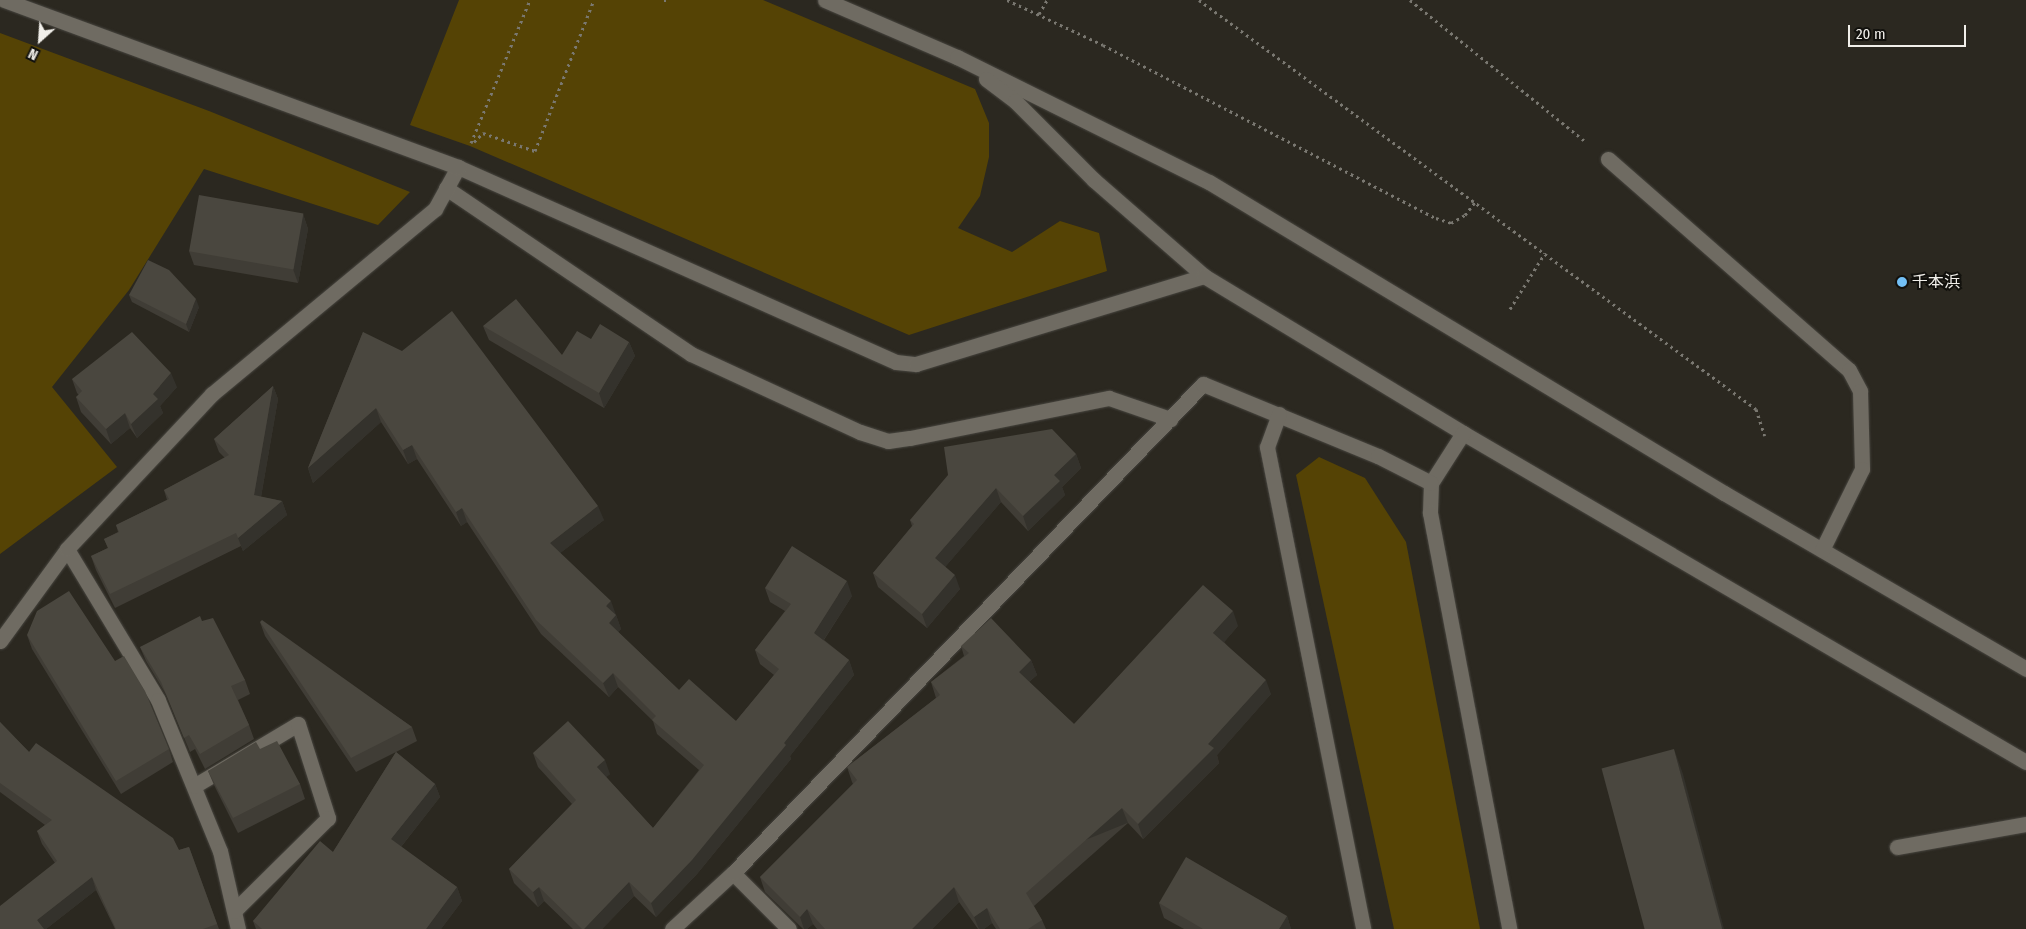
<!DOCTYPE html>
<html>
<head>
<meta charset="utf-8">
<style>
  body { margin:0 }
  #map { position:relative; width:2026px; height:929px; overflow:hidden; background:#2b2820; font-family:"Fira Sans Condensed","Noto Sans JP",sans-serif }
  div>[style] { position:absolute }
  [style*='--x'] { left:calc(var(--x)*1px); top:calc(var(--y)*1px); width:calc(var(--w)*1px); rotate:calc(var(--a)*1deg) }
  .green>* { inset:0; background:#554305 }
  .path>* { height:3px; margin-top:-1.5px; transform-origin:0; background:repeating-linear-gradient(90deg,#7a7871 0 2.5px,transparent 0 6.5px) }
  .roads { filter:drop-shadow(0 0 1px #484640) drop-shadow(0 0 1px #484640) }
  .lane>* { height:15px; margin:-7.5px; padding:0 7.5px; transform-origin:7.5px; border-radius:7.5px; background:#6f6b62 }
  .street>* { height:15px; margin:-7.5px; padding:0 7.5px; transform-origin:7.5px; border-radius:7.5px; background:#6f6b62 }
  .secondary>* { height:15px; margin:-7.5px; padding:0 7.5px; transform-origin:7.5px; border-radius:7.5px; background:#6f6b62 }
  .wall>* { inset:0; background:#403d36 }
  .shaded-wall>* { inset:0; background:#34322c; transform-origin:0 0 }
  .building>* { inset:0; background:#4a473f; transform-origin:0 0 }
  .dots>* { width:14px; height:14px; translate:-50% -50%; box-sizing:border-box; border:2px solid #12110d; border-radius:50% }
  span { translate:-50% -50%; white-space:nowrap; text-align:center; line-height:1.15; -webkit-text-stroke:4px #12110d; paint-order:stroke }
  .poi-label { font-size:16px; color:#f1efea }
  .left { translate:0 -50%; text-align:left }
  .north { position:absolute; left:15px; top:15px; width:50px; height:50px; -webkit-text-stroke:4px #12110d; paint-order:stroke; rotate:206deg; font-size:14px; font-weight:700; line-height:20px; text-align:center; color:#f1efea }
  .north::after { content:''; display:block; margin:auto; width:18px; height:22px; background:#f1efea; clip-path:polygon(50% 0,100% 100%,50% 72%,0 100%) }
  .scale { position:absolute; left:1848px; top:25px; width:118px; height:22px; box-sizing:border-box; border:2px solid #f1efea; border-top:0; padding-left:6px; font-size:15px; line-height:18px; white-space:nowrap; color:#f1efea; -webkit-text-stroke:4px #12110d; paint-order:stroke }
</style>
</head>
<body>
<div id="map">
  <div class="green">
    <i style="clip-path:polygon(459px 0,763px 0,975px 89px,989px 123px,989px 157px,980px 196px,958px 228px,1012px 252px,1060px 221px,1099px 233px,1107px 271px,909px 335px,470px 146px,410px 125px)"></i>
    <i style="clip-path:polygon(0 33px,209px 111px,410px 192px,378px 225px,204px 169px,129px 290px,52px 387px,117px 467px,0 554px)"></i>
    <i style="clip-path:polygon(1319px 457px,1365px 478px,1406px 542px,1480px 929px,1394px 929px,1296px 475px)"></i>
  </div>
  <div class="path">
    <i style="--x:664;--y:0;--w:6;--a:0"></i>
    <i style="--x:1007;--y:0;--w:106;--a:25.1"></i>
    <i style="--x:1103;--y:45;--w:375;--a:27.5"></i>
    <i style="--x:1436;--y:218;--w:16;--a:18"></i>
    <i style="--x:1451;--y:223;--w:16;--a:-30"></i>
    <i style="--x:1465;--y:215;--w:16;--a:-52"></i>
    <i style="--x:1199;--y:0;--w:691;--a:36.29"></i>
    <i style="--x:1756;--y:409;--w:28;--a:72"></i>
    <i style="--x:1410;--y:0;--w:226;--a:38.9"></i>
    <i style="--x:1039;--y:14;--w:16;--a:-60"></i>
    <i style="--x:474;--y:142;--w:13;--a:-45"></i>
    <i style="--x:483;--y:133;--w:55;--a:19.1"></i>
    <i style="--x:535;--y:151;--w:162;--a:-68.7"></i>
    <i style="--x:471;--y:143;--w:155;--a:-67.6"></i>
    <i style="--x:1510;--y:309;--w:66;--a:-58"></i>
  </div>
  <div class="roads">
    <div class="lane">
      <i style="--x:825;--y:0;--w:144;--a:23.4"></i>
      <i style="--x:957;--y:57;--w:281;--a:26.4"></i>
      <i style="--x:1209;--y:182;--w:602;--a:31.13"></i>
      <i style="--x:1724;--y:493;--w:350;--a:30.2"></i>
      <i style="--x:986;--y:79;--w:36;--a:37"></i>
      <i style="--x:1015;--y:101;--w:112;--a:45"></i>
      <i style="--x:1094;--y:180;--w:146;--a:41.1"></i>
      <i style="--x:1608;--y:159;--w:320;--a:41.2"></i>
      <i style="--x:1849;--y:370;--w:24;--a:62"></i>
      <i style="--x:1860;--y:391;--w:78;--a:88.5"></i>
      <i style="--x:1862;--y:469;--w:90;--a:116.3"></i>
      <i style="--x:458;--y:167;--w:479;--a:24"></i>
      <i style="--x:896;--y:362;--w:20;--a:6"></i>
      <i style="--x:916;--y:364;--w:301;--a:-17"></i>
      <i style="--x:1204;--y:276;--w:303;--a:31.2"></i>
      <i style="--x:1463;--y:433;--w:652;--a:30.3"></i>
      <i style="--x:446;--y:188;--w:296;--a:34.1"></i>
      <i style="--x:691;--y:354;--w:186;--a:24.8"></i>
      <i style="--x:860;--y:432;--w:29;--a:18"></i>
      <i style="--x:888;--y:441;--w:22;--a:-8"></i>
      <i style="--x:910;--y:438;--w:203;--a:-11.4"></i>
      <i style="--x:1109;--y:398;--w:65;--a:19"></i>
      <i style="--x:1897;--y:847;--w:131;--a:-10.1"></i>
    </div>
    <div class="street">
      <i style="--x:1463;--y:433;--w:59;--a:122.6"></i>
      <i style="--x:1431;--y:483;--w:30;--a:92"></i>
      <i style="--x:1430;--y:513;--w:423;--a:79.2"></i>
      <i style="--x:67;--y:549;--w:176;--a:58.9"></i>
      <i style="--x:158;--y:700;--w:163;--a:67.7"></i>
      <i style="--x:220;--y:851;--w:80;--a:77"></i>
      <i style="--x:0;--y:641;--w:114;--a:-53.9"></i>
      <i style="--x:67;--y:549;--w:212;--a:-46.9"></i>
      <i style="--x:212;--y:394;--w:290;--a:-39.7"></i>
      <i style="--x:435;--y:209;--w:48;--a:-61.3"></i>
      <i style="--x:458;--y:167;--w:484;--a:-159.8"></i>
      <i style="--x:194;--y:786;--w:121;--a:-30.8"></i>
      <i style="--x:298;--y:724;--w:99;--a:72.3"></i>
      <i style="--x:328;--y:818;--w:132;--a:135.3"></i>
      <i style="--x:733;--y:873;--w:79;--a:45"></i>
      <i style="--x:672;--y:929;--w:83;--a:-42.6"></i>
      <i style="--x:733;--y:873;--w:678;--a:-46.14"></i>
      <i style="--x:1203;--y:384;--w:189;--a:22.4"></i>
      <i style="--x:1378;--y:456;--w:59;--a:27"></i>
    </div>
    <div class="secondary">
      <i style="--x:1279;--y:414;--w:35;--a:110"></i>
      <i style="--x:1267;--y:447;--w:491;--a:78.7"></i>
    </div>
  </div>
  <div class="wall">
    <i style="clip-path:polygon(303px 214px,308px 229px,298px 283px,194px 265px,189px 251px)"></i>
    <i style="clip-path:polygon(129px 295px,199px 307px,189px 332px,132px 302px)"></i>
    <i style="clip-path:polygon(483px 326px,562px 355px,591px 339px,629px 342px,635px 356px,604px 408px,489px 340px)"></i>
    <i style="clip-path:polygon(363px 332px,604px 520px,560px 553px,616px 615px,621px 629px,618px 632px,679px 690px,736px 721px,774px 675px,760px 664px,755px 650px,785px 611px,770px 602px,765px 588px,852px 596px,824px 640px,849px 660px,854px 675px,790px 756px,791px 759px,697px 874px,656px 917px,634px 896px,602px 929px,573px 929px,544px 901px,538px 907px,514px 883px,509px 869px,572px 804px,538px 767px,533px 753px,610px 774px,606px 777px,653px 828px,699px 770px,657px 734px,653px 721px,618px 687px,609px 697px,541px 634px,467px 522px,461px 526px,417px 459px,408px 464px,381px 422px,313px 483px,308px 468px)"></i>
    <i style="clip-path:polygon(72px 379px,177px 387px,160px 406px,163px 413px,137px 438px,130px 428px,111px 444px,81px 412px,76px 397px,79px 395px,77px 393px)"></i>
    <i style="clip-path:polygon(273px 386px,278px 399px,261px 497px,282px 501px,287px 515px,243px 551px,241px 546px,115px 608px,96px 570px,91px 556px,108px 548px,104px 539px,118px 532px,116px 525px,167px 500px,164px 490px,225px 458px,219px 452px,214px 439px)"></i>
    <i style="clip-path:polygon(1076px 454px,1081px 468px,1062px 487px,1065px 495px,1028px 531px,1001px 502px,945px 567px,960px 589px,927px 628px,878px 587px,873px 573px,912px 526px,910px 520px)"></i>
    <i style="clip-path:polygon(202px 621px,245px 680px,250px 694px,238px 700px,249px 725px,254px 739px,205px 769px,195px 749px,190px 752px,167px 696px,146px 661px,140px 647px)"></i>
    <i style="clip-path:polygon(260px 622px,412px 727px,417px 741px,396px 752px,435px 784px,440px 797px,401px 847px,457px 887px,462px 901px,441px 929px,256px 929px,253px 921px,333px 852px,396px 752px,356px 772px,265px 636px)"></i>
    <i style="clip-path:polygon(1238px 626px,1224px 642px,1271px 694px,1217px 755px,1219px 763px,1143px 839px,1128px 823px,1034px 906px,1042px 920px,1046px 929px,996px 929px,992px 923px,984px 929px,978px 929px,959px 902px,932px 929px,817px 929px,813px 924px,807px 929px,803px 929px,765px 892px,760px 877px,853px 784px,852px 782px,847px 767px,936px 698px,931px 682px,964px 656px,961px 646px,1031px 660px,1037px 675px,1029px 682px,1074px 724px)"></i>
    <i style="clip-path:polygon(27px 635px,169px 749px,173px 762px,121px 794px,32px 649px)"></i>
    <i style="clip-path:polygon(0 722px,29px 752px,179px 850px,189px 847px,219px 929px,115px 929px,96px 890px,46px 929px,0 929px,55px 863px,42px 844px,37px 831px,45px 825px,0 792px)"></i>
    <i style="clip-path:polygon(260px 749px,300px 784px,305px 799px,238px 833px,214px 785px,208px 771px)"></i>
    <i style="clip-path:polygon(1159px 903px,1287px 916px,1291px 929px,1184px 929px,1164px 918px)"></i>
  </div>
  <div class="shaded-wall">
    <i style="clip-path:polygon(303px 214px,308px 229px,298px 283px,293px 269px)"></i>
    <i style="clip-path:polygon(196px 299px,199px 307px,189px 332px,186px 324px)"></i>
    <i style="clip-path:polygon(629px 342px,635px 356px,604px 408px,599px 393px)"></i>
    <i style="clip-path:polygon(171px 373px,177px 387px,160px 406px,163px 413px,137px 438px,131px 424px,153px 394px)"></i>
    <i style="clip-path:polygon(273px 386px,278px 399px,259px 508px,254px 495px)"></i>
    <i style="clip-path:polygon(376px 408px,381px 422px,313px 483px,308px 468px)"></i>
    <i style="clip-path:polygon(125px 413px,130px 428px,111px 444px,106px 429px)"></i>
    <i style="clip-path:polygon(412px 445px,417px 459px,408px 464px,403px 450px)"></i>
    <i style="clip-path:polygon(1076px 454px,1081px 468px,1062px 487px,1065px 495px,1028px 531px,1023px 516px,1054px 475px)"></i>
    <i style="clip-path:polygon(996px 488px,1001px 502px,940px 573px,935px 558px)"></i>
    <i style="clip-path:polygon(282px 501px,287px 515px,243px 551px,238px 538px)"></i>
    <i style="clip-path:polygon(598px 506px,604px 520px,555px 557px,550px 543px)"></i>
    <i style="clip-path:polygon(462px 508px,467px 522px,461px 526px,456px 512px)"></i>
    <i style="clip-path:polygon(955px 575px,960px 589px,927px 628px,922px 614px)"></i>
    <i style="clip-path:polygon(847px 581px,852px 596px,819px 647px,814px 633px)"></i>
    <i style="clip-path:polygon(611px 601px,616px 615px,611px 620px,606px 606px)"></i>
    <i style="clip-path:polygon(1233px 611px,1238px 626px,1219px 648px,1213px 633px)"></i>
    <i style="clip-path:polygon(616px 615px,621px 629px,614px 637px,609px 623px)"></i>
    <i style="clip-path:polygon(849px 660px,854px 675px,790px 756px,791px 759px,697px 874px,656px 917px,651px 903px,784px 743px)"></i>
    <i style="clip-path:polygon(1031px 660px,1037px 675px,1024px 686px,1019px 672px)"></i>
    <i style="clip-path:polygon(613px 673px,618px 687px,609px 697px,603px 683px)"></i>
    <i style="clip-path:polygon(1266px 680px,1271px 694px,1217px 755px,1219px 763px,1143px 839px,1138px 824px,1208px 744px)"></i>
    <i style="clip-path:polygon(1674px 749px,1683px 774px,1724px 929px,1721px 929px)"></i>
    <i style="clip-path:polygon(605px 760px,610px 774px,602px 781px,597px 767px)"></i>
    <i style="clip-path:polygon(435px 784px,440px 797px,396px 853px,391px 839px)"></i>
    <i style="left:1122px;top:808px;width:16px;height:128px;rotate:68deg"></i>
    <i style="clip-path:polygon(92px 877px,96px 890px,46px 929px,41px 929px,37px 920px)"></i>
    <i style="clip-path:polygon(629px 882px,634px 896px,602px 929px,584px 929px)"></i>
    <i style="clip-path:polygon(457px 887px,462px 901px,441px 929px,426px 929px)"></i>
    <i style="clip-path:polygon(539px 887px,544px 901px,538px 907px,533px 892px)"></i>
    <i style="clip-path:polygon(954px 887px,959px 902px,932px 929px,912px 929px)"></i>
    <i style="clip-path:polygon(987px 908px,992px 923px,984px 929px,979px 929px,974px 917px)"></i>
    <i style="clip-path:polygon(807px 909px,813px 924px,807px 929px,804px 929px,800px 917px)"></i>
    <i style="clip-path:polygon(1287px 916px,1291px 929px,1279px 929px)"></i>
  </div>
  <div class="building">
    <i style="left:199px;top:195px;width:106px;height:57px;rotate:10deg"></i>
    <i style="clip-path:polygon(148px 260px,169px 270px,196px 299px,186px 324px,129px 295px)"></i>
    <i style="clip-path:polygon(516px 299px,562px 355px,577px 331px,591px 339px,600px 324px,629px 342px,599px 393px,483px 326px)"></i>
    <i style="clip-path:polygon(452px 311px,598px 506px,550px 543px,611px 601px,606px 606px,616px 615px,609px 623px,679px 690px,689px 679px,736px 721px,779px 669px,755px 650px,791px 604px,765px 588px,792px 546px,847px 581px,814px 633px,849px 660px,784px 743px,786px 745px,692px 860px,651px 903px,629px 882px,584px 929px,582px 929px,539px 887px,533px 892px,509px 869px,576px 800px,533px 753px,568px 721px,605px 760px,597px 767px,653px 828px,704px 765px,652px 720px,656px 716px,613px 673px,603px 683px,536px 620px,462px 508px,456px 512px,412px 445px,403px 450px,376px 408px,308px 468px,363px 332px,402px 351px)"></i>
    <i style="clip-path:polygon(132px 332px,171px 373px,153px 394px,158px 399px,131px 424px,125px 413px,106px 429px,76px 397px,82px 391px,72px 379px)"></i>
    <i style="clip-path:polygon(273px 386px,254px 495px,282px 501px,238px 538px,236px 533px,110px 594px,91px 556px,108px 548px,104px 539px,119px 532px,116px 525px,169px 499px,164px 490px,229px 455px,214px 439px)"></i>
    <i style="clip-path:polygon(1052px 429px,1076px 454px,1054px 475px,1060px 481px,1023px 516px,996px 488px,935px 558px,955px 575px,922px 614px,873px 573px,914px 524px,910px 520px,948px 475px,944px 447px)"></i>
    <i style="clip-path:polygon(1203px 585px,1233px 611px,1213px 633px,1266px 680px,1208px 744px,1214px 748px,1138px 824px,1122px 808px,1026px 893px,1042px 920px,1028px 929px,1000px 929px,987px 908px,974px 917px,954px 887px,912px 929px,825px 929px,807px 909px,800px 917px,760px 877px,857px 780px,847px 767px,940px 695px,931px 682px,969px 653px,961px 646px,991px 618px,1031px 660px,1019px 672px,1074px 724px)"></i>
    <i style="clip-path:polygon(69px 591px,115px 661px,124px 656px,145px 691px,169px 749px,116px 781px,27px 635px,37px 611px)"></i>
    <i style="clip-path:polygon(200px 616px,202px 621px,213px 618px,245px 680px,231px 686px,249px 725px,200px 754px,189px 735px,184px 738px,161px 682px,140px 647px)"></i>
    <i style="clip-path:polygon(262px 620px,412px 727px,351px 758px,260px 622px)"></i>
    <i style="clip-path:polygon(0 722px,29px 752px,36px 743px,173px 838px,179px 850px,189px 847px,217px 924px,203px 929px,116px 929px,92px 877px,37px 920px,44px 929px,0 929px,0 906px,57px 861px,37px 831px,52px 820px,0 783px)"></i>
    <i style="clip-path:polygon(277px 741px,300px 784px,233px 818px,208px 771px,256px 742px,260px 749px)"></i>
    <i style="left:1674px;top:749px;width:186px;height:75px;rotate:75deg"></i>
    <i style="clip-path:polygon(396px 752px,435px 784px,391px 839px,457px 887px,426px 929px,262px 929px,253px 921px,320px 841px,333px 852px)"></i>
    <i style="clip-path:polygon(1186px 857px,1287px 916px,1279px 929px,1203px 929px,1159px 903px)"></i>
  </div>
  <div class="dots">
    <i style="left:1902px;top:282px;background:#73c0f6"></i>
  </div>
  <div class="poi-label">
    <span class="left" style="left:1912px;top:282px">千本浜</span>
  </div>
  <div class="north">N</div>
  <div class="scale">20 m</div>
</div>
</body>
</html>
